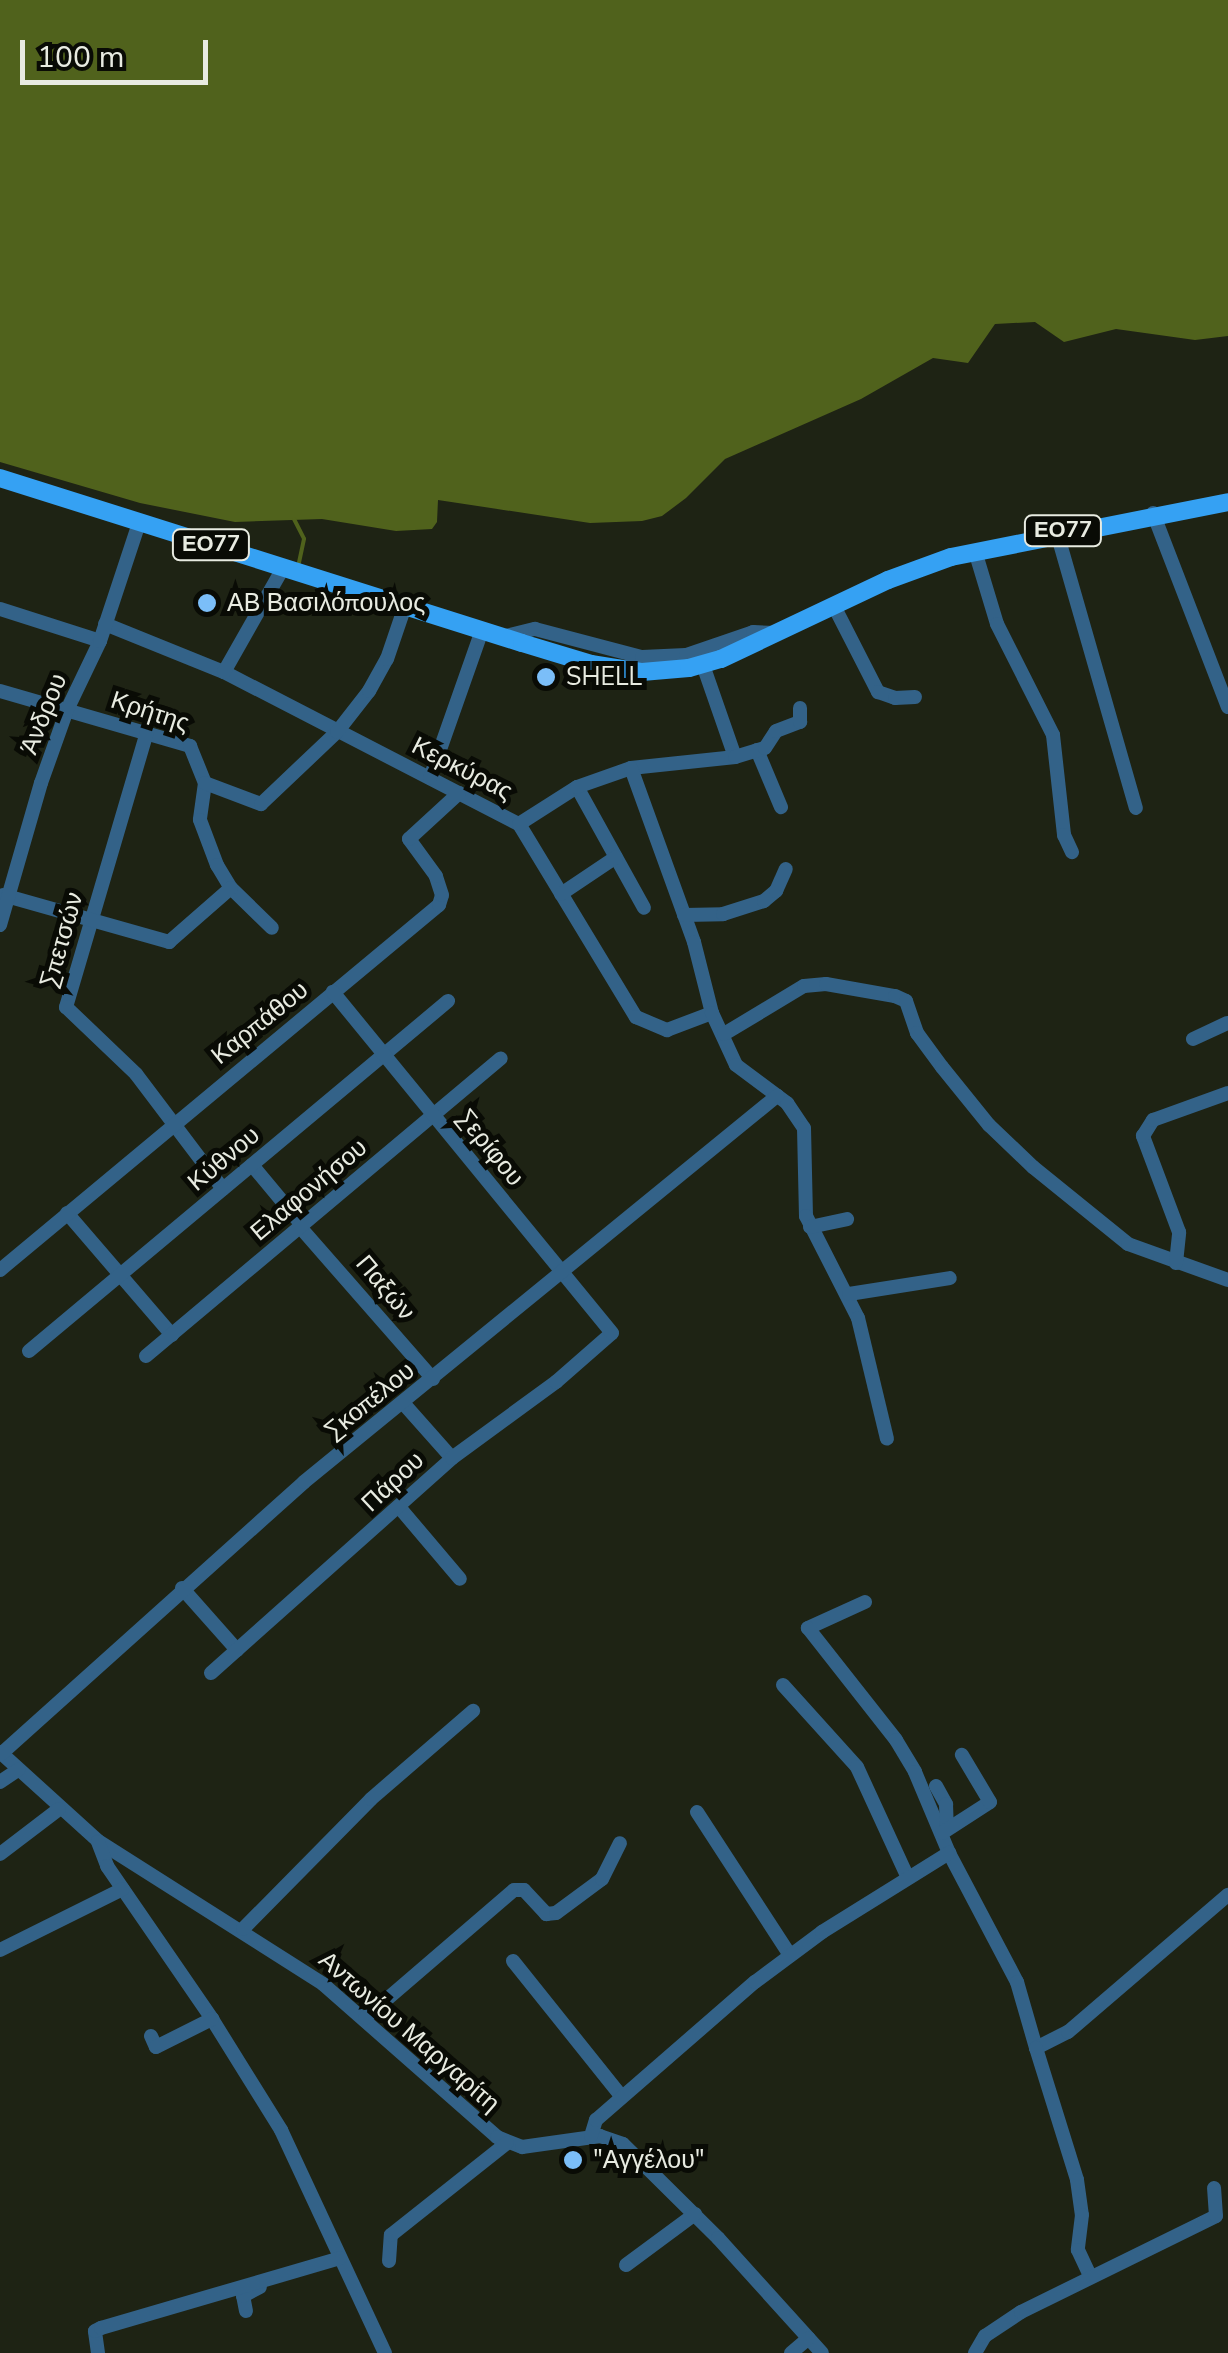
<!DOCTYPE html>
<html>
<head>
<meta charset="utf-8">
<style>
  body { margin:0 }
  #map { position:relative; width:1228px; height:2353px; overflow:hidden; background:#1e2314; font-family:"Nunito Sans",sans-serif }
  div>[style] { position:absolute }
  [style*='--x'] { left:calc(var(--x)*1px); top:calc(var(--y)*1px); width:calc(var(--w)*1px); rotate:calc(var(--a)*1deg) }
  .water>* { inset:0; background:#50621c }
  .stream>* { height:4px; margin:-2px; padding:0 2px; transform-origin:2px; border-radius:2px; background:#50621c }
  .minor>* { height:14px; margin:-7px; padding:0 7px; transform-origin:7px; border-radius:7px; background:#336288 }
  .major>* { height:18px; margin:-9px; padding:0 9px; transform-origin:9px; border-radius:9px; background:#35a1f3 }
  .dots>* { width:28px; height:28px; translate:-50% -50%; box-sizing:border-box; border:5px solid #090b05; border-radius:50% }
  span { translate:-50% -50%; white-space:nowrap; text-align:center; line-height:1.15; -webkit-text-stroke:10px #090b05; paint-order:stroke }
  .shield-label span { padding:2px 8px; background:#090b05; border:2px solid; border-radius:8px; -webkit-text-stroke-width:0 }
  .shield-label { font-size:22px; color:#e8ebe1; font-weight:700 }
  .poi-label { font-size:25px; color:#e8ebe1 }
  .left { translate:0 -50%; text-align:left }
  .street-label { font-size:25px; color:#e8ebe1 }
  .scale { position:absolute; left:20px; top:40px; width:188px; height:45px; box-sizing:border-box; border:5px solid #e8ebe1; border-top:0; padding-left:12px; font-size:30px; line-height:35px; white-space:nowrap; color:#e8ebe1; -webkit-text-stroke:8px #090b05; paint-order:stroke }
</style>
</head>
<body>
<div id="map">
  <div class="water">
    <i style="clip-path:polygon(0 0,1228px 0,1228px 336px,1195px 340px,1116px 329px,1064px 342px,1035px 322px,995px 324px,968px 363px,933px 358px,861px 399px,725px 459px,686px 498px,662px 516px,642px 521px,590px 523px,438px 500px,437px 522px,432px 529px,396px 531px,322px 519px,235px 522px,140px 503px,0 462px)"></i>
  </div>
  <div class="stream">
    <i style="--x:294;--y:519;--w:22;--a:63"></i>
    <i style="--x:304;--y:539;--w:24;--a:102"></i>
  </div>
  <div class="minor">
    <i style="--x:1153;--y:513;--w:208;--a:68.9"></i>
    <i style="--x:1057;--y:533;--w:286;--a:74"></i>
    <i style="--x:975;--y:551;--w:76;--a:73.2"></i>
    <i style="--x:997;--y:624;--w:124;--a:63.2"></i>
    <i style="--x:1053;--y:735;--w:101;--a:83.7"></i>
    <i style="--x:1064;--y:835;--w:19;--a:65"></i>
    <i style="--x:834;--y:606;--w:97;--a:62.9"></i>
    <i style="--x:878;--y:692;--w:18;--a:19"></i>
    <i style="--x:895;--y:698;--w:20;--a:-3"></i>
    <i style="--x:0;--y:609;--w:105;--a:17.7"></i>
    <i style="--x:105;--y:624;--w:128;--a:22"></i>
    <i style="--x:224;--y:672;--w:332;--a:27.3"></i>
    <i style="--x:519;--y:824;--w:226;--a:58.8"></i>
    <i style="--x:636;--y:1017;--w:34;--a:23"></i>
    <i style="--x:667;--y:1030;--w:48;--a:-20.7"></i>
    <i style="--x:502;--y:637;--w:34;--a:-14"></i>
    <i style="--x:535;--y:629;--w:111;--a:14.7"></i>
    <i style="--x:642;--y:657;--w:44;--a:-2.6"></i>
    <i style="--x:686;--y:655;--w:71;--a:-18.9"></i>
    <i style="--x:753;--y:632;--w:21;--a:3"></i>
    <i style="--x:703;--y:665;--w:97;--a:70.8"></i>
    <i style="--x:224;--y:672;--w:120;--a:-60.4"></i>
    <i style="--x:0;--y:691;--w:198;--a:16.1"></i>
    <i style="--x:190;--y:746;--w:40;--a:68"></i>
    <i style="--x:205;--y:783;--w:37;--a:98"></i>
    <i style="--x:200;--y:820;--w:48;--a:69.3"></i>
    <i style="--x:217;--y:865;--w:27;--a:59"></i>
    <i style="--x:231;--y:888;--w:57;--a:44.3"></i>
    <i style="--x:147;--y:732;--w:287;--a:106.4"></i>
    <i style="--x:66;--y:1007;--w:97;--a:43.7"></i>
    <i style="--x:136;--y:1074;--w:144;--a:52.9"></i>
    <i style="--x:757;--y:750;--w:62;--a:67.2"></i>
    <i style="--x:631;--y:768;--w:105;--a:-6"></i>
    <i style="--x:735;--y:757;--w:31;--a:-17"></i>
    <i style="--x:765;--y:748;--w:20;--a:-57"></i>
    <i style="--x:776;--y:731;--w:26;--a:-21"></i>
    <i style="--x:800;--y:722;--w:14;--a:-90"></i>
    <i style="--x:430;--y:778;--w:157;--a:-70.6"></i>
    <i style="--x:205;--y:783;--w:60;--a:20.6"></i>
    <i style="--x:261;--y:804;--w:105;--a:-43.5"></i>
    <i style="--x:337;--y:732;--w:52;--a:-52"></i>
    <i style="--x:369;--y:691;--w:37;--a:-61"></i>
    <i style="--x:387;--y:659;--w:56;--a:-71.2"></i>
    <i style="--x:577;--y:787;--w:138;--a:61"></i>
    <i style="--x:519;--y:824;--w:69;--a:-32.5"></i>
    <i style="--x:577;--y:787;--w:57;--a:-19.4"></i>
    <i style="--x:631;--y:768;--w:185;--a:70.1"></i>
    <i style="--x:694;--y:942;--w:73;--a:75.8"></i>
    <i style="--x:712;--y:1013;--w:57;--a:65.2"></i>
    <i style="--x:736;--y:1065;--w:64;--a:36.7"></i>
    <i style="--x:787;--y:1103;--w:30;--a:56"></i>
    <i style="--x:804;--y:1128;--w:88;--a:88.7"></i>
    <i style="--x:806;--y:1216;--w:114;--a:63"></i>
    <i style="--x:858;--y:1318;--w:124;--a:76.5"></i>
    <i style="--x:561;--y:894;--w:66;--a:-33.9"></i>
    <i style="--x:3;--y:895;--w:173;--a:15.8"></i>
    <i style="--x:169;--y:942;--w:82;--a:-41.1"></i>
    <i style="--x:684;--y:915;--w:39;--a:-1"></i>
    <i style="--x:723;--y:914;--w:43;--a:-17.6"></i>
    <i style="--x:764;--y:901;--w:16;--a:-40"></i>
    <i style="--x:776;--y:891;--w:24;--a:-66"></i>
    <i style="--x:0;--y:925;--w:148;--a:-73.9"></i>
    <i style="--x:41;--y:783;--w:77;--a:-70.4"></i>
    <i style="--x:67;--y:710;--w:76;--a:-64.4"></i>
    <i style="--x:100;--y:641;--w:124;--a:-71.7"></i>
    <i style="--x:724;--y:1034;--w:93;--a:-31"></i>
    <i style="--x:804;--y:986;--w:22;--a:-5"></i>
    <i style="--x:826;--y:984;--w:70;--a:9.9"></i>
    <i style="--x:895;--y:996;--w:12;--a:24"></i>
    <i style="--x:906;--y:1001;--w:34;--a:71"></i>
    <i style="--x:917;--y:1033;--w:42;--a:53.7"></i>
    <i style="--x:942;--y:1067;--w:75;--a:51"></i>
    <i style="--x:989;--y:1125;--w:61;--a:43.7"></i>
    <i style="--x:1033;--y:1167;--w:122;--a:39"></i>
    <i style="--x:1128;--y:1244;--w:106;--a:19.8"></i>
    <i style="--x:1193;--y:1039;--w:38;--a:-25"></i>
    <i style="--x:252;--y:1165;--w:78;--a:50.2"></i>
    <i style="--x:67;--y:1213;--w:161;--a:49.3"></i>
    <i style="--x:300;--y:1227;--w:202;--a:48.8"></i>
    <i style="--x:810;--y:1227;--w:38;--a:-12"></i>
    <i style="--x:1176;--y:1263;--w:31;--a:-84"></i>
    <i style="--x:1179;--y:1232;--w:103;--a:-110.6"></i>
    <i style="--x:1143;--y:1136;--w:19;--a:-58"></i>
    <i style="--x:1153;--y:1120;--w:80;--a:-19.8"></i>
    <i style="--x:0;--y:1270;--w:571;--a:-39.74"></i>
    <i style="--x:439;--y:905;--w:10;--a:-73"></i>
    <i style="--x:442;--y:895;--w:20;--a:-108"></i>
    <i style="--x:436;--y:876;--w:46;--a:-126.1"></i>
    <i style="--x:409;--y:839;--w:68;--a:-42.6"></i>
    <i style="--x:849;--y:1294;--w:102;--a:-9"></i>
    <i style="--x:29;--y:1351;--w:546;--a:-39.87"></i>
    <i style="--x:146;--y:1356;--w:463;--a:-40"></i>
    <i style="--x:404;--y:1404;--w:72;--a:48.4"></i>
    <i style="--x:399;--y:1507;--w:94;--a:49.7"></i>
    <i style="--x:182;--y:1588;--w:83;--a:48.4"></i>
    <i style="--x:865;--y:1602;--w:63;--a:155.5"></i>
    <i style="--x:808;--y:1628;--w:142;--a:51.8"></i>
    <i style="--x:896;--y:1740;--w:37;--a:59"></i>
    <i style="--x:915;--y:1772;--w:88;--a:67.2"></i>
    <i style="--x:949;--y:1853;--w:146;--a:62.2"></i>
    <i style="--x:1017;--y:1982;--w:69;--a:73.9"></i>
    <i style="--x:1036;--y:2048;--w:36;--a:-27"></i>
    <i style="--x:1068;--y:2032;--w:211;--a:-40.6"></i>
    <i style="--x:211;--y:1673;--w:323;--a:-41.7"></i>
    <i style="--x:452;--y:1458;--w:129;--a:-36.2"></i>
    <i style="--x:556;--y:1382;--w:74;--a:-41.2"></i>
    <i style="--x:612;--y:1333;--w:441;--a:-129.3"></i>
    <i style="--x:783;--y:1685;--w:110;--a:47.9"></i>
    <i style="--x:857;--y:1767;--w:122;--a:65.3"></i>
    <i style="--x:0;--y:1752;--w:132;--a:42.2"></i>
    <i style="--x:98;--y:1841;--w:267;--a:32.4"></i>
    <i style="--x:323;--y:1984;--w:232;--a:41.3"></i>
    <i style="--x:497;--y:2137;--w:27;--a:22"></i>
    <i style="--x:522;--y:2147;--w:79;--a:-8"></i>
    <i style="--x:600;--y:2136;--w:24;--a:19"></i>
    <i style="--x:623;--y:2144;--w:134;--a:44.7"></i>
    <i style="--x:718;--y:2238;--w:155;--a:47.9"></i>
    <i style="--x:1;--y:1754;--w:407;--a:-41.9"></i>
    <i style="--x:304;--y:1482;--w:611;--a:-39.22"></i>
    <i style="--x:0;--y:1782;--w:22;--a:-34"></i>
    <i style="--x:936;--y:1786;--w:21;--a:61"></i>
    <i style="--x:946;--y:1804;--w:25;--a:88"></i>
    <i style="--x:697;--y:1812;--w:171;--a:57"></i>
    <i style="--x:942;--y:1833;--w:57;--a:-32.9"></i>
    <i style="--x:990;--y:1802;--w:55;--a:-120.8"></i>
    <i style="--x:98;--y:1842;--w:26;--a:69"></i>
    <i style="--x:107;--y:1866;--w:186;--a:55.5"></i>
    <i style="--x:212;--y:2019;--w:131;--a:58.1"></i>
    <i style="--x:281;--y:2130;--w:246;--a:65"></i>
    <i style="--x:0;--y:1854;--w:74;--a:-37.3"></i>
    <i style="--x:243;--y:1929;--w:182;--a:-45.4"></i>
    <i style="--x:371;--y:1799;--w:135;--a:-40.8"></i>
    <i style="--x:0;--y:1950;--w:137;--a:-26.4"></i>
    <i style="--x:513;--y:1961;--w:174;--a:51.3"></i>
    <i style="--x:365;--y:2018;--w:196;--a:-40.7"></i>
    <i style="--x:514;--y:1890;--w:10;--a:0"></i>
    <i style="--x:524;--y:1890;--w:33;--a:47"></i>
    <i style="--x:546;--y:1914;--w:10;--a:-6"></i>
    <i style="--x:556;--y:1913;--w:57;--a:-36.5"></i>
    <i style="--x:602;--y:1879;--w:40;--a:-63.4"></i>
    <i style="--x:151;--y:2036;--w:12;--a:66"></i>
    <i style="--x:156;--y:2047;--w:63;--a:-26.6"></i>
    <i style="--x:1036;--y:2048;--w:138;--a:72.7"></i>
    <i style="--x:1077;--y:2180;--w:35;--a:82"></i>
    <i style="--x:1082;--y:2215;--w:35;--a:97"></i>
    <i style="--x:1078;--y:2250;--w:29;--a:65"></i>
    <i style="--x:591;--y:2136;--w:17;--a:-73"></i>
    <i style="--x:596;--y:2120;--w:211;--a:-41"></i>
    <i style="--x:755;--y:1982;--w:84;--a:-36.7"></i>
    <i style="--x:822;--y:1932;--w:150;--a:-31.9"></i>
    <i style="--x:389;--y:2261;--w:26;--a:-86"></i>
    <i style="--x:391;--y:2235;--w:148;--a:-38.4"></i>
    <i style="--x:626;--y:2265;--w:86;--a:-36.5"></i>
    <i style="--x:246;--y:2311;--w:15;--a:-101"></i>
    <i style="--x:243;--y:2296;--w:19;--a:-28"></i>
    <i style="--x:98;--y:2353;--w:22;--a:-98"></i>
    <i style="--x:95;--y:2331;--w:7;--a:-27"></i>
    <i style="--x:101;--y:2328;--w:249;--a:-16.3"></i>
    <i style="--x:791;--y:2353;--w:23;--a:-40"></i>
    <i style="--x:975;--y:2353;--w:20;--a:-60"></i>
    <i style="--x:985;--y:2336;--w:43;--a:-33.7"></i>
    <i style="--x:1021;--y:2312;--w:217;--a:-26.2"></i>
    <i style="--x:1216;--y:2216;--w:28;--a:-94"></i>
  </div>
  <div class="major">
    <i style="--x:0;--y:478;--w:547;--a:17.54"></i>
    <i style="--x:522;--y:643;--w:72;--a:16.9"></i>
    <i style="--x:591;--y:664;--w:52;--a:8.9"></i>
    <i style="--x:642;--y:672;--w:47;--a:-4.9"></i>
    <i style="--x:689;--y:668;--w:33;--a:-16"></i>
    <i style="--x:721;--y:659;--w:185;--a:-25.3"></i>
    <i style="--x:888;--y:580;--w:67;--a:-20.1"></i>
    <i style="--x:951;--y:557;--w:282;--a:-11.2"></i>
  </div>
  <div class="dots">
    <i style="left:207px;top:603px;background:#7bbef8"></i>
    <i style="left:546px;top:677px;background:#7bbef8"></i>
    <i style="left:573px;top:2160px;background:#7bbef8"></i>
  </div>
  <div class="shield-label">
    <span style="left:1063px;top:531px">ΕΟ77</span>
    <span style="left:211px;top:545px">ΕΟ77</span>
  </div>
  <div class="poi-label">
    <span class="left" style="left:227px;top:603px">ΑΒ Βασιλόπουλος</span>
    <span class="left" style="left:566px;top:677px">SHELL</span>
    <span class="left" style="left:593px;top:2160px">"Αγγέλου"</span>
  </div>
  <div class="street-label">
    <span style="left:150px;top:712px;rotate:18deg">Κρήτης</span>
    <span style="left:44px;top:714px;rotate:-68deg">Άνδρου</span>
    <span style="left:462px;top:769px;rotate:27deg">Κερκύρας</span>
    <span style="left:62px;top:940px;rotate:-74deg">Σπετσών</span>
    <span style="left:260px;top:1023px;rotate:-39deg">Καρπάθου</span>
    <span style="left:490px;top:1148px;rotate:51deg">Σερίφου</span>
    <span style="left:224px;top:1159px;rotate:-40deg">Κύθνου</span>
    <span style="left:309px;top:1190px;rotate:-40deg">Ελαφονήσου</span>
    <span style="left:385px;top:1288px;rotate:50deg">Παξών</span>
    <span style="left:370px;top:1401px;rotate:-39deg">Σκοπέλου</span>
    <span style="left:393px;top:1482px;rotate:-43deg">Πάρου</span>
    <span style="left:409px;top:2032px;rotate:41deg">Αντωνίου Μαργαρίτη</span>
  </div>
  <div class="scale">100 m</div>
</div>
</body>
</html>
